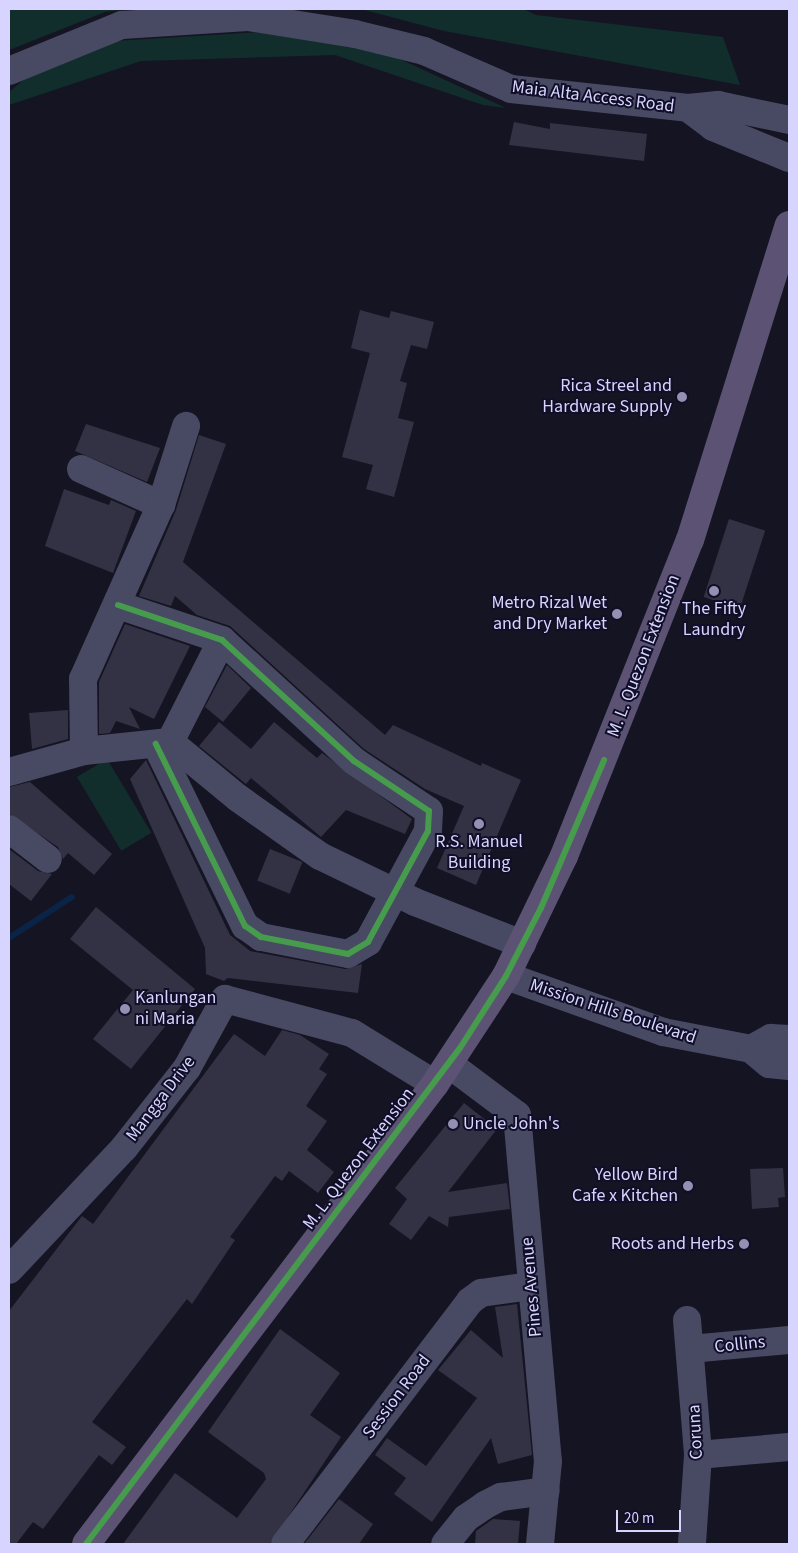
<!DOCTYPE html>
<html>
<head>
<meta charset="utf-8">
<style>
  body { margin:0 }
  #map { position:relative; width:798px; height:1553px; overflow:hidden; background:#151422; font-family:"Source Sans 3",sans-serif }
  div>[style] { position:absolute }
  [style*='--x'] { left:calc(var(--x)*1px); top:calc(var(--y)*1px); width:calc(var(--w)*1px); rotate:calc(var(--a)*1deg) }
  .green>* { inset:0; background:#112e2d; transform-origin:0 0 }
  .stream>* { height:6px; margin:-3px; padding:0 3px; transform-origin:3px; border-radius:3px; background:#0a2448 }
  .building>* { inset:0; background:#333244; transform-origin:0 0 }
  .minor>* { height:28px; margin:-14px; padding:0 14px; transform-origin:14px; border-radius:14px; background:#484963 }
  .major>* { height:28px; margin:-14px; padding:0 14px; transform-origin:14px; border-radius:14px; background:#5c5374 }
  .cycleway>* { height:6px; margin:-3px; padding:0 3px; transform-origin:3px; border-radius:3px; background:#469c4c }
  .dots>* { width:14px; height:14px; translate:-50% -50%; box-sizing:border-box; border:2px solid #110e28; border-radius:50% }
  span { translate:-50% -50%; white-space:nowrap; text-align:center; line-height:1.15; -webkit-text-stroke:4px #110e28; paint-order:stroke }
  .street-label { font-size:18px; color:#d7d5ff }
  .poi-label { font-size:18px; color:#d7d5ff }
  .right { translate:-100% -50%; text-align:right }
  .left { translate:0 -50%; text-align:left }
  .frame { position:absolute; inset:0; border:10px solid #d7d5ff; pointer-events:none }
  .scale { position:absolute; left:616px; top:1510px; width:65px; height:22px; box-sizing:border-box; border:2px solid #d7d5ff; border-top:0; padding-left:6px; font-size:15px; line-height:18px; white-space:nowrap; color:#d7d5ff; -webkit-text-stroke:4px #110e28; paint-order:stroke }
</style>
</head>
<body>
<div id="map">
  <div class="green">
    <i style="clip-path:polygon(9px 9px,127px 9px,105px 12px,9px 50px)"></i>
    <i style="clip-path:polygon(361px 9px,523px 9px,536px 15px,723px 37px,740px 85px,444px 31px)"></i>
    <i style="clip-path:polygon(274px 31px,365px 43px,506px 108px,483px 105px,335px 55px,141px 61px,9px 105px,9px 92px,32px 73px,115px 41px)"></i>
    <i style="left:107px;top:759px;width:86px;height:35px;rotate:59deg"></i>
  </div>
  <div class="stream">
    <i style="--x:9;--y:938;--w:75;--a:-33.1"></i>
  </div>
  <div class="building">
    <i style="clip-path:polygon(514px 122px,550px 129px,550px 123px,647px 134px,644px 161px,509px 145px)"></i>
    <i style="clip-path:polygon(360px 310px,389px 318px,391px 311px,434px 322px,427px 349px,411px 345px,400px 381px,407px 383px,398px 418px,414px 422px,394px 497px,366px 489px,373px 465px,342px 457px,370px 353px,351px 348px)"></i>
    <i style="clip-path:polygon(86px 424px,160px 448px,147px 482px,75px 451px)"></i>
    <i style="clip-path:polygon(199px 435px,226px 444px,183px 562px,385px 735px,393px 725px,481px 766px,482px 763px,521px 780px,476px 885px,437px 868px,464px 806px,425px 789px,364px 749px,230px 626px,197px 615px,175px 596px,171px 606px,139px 596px,176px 510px)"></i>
    <i style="clip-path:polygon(64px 489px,109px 505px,111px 500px,136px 511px,113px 573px,45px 546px)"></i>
    <i style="left:729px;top:519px;width:38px;height:82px;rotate:18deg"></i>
    <i style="clip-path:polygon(125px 624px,190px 646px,154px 719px,129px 707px,140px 729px,116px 721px,110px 733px,99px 734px,99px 682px)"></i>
    <i style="clip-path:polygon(227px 665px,251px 688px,223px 722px,205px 707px)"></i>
    <i style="clip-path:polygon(68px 710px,68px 739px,32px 749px,29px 713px)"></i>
    <i style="clip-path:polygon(219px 722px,251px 749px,274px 722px,317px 758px,322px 753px,412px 819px,405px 834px,346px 810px,321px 837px,251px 778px,246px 784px,199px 746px)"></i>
    <i style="clip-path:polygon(146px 760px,230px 935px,250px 951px,345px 969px,362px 964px,358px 993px,228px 978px,224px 981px,206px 974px,205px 948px,130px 779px)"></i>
    <i style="clip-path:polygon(30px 782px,112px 854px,94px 875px,68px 853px,63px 859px,58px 847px,9px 814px,9px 787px)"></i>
    <i style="clip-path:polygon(9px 849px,38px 871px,52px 874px,31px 901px,9px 884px)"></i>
    <i style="left:270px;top:849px;width:35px;height:34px;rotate:22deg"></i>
    <i style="clip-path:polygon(96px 907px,195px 989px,131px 1069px,93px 1039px,133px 990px,70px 939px)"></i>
    <i style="clip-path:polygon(282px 1030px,300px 1035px,329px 1054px,319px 1069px,327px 1074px,306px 1106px,327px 1121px,307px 1150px,334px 1172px,318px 1193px,289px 1171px,282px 1181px,275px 1176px,230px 1237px,235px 1240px,192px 1304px,187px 1299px,92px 1422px,126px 1447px,112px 1465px,99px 1455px,43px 1529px,33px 1522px,16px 1544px,9px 1544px,9px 1311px,82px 1216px,93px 1224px,234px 1034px,265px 1056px)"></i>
    <i style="clip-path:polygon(464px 1103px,497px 1129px,448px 1192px,507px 1183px,510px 1209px,449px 1217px,448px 1227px,429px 1216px,411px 1240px,389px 1224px,407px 1199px,395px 1188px)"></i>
    <i style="clip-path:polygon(783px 1168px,785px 1197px,778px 1198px,779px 1207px,752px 1209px,750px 1169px)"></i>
    <i style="clip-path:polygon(517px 1304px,532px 1455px,498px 1464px,491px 1438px,432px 1522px,394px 1494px,406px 1478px,375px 1455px,387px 1438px,426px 1466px,477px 1398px,438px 1370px,471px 1330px,503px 1358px,495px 1307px)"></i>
    <i style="clip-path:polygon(280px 1329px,340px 1373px,310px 1415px,341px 1437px,270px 1544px,123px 1544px,175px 1473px,237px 1518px,266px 1479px,264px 1473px,208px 1432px)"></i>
    <i style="clip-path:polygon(339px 1499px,373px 1524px,359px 1544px,304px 1544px)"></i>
    <i style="clip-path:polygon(493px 1519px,520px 1521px,518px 1544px,475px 1544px,476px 1531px)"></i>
  </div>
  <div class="minor">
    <i style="--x:9;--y:71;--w:122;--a:-22.2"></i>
    <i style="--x:122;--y:25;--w:126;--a:-3.6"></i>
    <i style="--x:248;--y:17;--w:108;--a:9"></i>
    <i style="--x:355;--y:34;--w:71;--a:13.8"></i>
    <i style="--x:424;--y:51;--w:95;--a:23.6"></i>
    <i style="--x:511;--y:89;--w:178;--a:6.1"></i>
    <i style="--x:688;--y:108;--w:30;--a:-6"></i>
    <i style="--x:718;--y:105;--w:73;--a:11.9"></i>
    <i style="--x:688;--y:108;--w:31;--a:37"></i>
    <i style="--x:713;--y:127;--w:82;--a:22.2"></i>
    <i style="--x:81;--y:469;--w:88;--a:24.2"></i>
    <i style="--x:118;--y:605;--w:110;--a:18.6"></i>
    <i style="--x:222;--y:640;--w:179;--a:42.5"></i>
    <i style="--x:354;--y:761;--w:90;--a:33.7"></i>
    <i style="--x:429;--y:811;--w:20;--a:93"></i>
    <i style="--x:428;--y:831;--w:126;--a:118.4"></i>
    <i style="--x:368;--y:942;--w:23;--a:149"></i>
    <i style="--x:348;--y:954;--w:89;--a:-168.9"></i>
    <i style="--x:261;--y:937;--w:19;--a:-145"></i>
    <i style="--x:245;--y:926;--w:203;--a:-116.1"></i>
    <i style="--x:170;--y:742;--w:114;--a:-63"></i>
    <i style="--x:84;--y:751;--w:72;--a:-90.8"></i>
    <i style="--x:83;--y:679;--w:191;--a:-65.9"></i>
    <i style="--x:161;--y:505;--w:83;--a:-72.4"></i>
    <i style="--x:9;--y:772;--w:78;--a:-15.6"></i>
    <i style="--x:84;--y:751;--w:86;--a:-6"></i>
    <i style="--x:170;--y:742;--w:88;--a:39.5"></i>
    <i style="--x:238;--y:798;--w:100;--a:35.3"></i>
    <i style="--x:320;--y:856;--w:106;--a:25.8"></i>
    <i style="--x:415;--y:902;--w:115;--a:21.4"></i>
    <i style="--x:9;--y:829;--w:49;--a:37.6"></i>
    <i style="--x:506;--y:976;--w:167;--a:19.6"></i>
    <i style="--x:663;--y:1032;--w:90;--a:10.9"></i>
    <i style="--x:751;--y:1049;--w:23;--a:40"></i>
    <i style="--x:769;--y:1064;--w:20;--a:6"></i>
    <i style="--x:751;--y:1049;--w:23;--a:-29"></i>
    <i style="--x:771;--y:1038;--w:18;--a:3"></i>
    <i style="--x:449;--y:1064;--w:85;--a:36.9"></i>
    <i style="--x:517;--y:1115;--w:347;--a:84.9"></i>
    <i style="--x:548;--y:1461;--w:83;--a:95.5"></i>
    <i style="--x:9;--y:1270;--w:168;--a:-46.7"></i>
    <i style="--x:124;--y:1148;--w:102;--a:-51.8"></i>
    <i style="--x:187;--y:1068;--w:79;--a:-61.2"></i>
    <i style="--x:225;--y:999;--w:131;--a:15"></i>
    <i style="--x:352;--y:1033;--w:97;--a:31.6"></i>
    <i style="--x:687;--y:1320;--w:135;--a:85.3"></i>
    <i style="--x:698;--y:1455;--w:89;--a:93.9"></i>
    <i style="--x:690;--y:1349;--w:99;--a:-5.2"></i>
    <i style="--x:698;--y:1455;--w:91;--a:-5"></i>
    <i style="--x:285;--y:1544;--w:305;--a:-52.7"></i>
    <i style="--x:470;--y:1301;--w:14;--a:-36"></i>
    <i style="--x:481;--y:1293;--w:50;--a:-8"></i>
    <i style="--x:445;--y:1544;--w:33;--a:-51"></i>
    <i style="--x:466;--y:1518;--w:23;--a:-34"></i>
    <i style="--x:485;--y:1505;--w:18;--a:-27"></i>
    <i style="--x:501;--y:1497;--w:45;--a:-7.6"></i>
  </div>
  <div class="major">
    <i style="--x:86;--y:1544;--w:577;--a:-52.81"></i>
    <i style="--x:435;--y:1084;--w:129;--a:-56.7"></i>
    <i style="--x:506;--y:976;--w:133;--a:-64.2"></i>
    <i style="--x:564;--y:856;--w:340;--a:-68.3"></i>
    <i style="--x:690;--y:540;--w:330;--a:-72.6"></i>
  </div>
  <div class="cycleway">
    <i style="--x:118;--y:605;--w:110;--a:18.6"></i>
    <i style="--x:222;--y:640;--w:179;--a:42.5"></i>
    <i style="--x:354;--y:761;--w:90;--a:33.7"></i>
    <i style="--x:429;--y:811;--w:20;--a:93"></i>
    <i style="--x:428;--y:831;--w:126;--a:118.4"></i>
    <i style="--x:368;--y:942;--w:23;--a:149"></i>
    <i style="--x:348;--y:954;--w:89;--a:-168.9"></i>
    <i style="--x:261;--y:937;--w:19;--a:-145"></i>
    <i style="--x:245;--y:926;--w:203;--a:-116.1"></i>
    <i style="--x:86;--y:1544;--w:621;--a:-52.98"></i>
    <i style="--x:460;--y:1048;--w:85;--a:-57.4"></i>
    <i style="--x:506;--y:976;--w:76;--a:-62.8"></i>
    <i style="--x:541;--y:908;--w:161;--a:-66.9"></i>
  </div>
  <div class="dots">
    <i style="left:682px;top:397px;background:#9391b2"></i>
    <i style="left:714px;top:591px;background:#9391b2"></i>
    <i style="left:617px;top:614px;background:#9391b2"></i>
    <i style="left:479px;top:824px;background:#9391b2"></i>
    <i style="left:125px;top:1009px;background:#9391b2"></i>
    <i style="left:453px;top:1124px;background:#9391b2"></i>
    <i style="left:688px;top:1186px;background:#9391b2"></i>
    <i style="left:744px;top:1244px;background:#9391b2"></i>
  </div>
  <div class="street-label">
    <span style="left:593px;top:97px;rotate:7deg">Maia Alta Access Road</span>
    <span style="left:644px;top:656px;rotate:-69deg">M. L. Quezon Extension</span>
    <span style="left:613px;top:1012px;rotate:18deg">Mission Hills Boulevard</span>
    <span style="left:161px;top:1099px;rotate:-53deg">Mangga Drive</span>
    <span style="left:359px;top:1159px;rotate:-53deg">M. L. Quezon Extension</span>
    <span style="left:532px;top:1287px;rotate:-95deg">Pines Avenue</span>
    <span style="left:740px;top:1345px;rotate:-6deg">Collins</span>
    <span style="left:397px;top:1397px;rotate:-53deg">Session Road</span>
    <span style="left:696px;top:1432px;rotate:-93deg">Coruna</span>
  </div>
  <div class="poi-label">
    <span class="right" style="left:672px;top:397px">Rica Streel and<br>Hardware Supply</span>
    <span class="right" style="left:607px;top:614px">Metro Rizal Wet<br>and Dry Market</span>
    <span style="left:714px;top:620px">The Fifty<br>Laundry</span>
    <span style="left:479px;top:853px">R.S. Manuel<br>Building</span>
    <span class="left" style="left:135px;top:1009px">Kanlungan<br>ni Maria</span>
    <span class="left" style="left:463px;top:1124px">Uncle John's</span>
    <span class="right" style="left:678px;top:1186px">Yellow Bird<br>Cafe x Kitchen</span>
    <span class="right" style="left:734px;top:1244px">Roots and Herbs</span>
  </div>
  <div class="frame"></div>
  <div class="scale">20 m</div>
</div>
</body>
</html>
